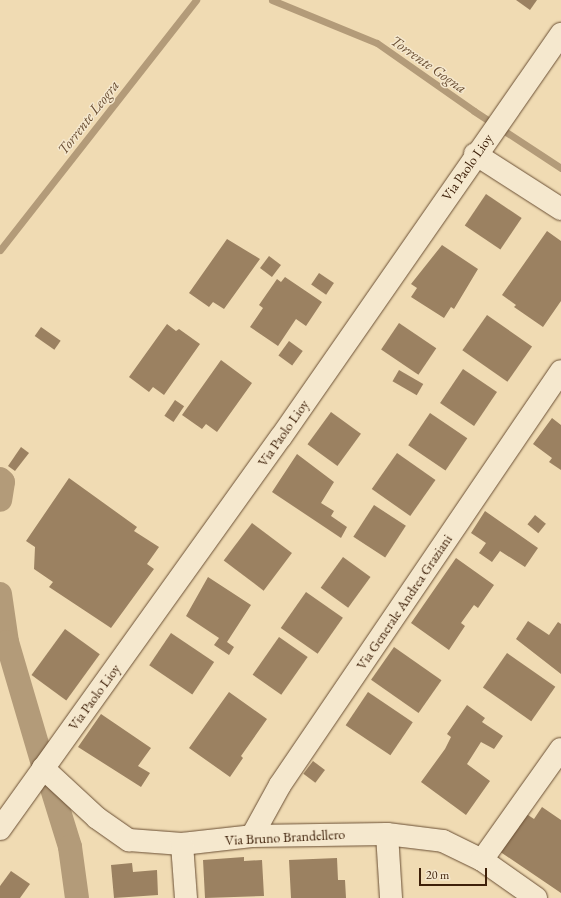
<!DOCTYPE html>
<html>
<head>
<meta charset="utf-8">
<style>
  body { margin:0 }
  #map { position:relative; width:561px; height:898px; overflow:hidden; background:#f0dbb3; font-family:"EB Garamond",serif }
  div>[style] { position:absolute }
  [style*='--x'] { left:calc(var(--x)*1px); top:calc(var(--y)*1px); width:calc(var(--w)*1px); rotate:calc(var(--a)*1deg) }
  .stream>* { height:7px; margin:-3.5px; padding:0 3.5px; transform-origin:3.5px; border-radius:3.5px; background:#b39b79 }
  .canal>* { height:24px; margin:-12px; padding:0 12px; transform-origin:12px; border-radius:12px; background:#b39b79 }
  .building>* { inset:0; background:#9b8161; transform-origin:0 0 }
  .roads { filter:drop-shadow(0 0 1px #6a4f34) drop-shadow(0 0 1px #6a4f34) }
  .street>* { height:22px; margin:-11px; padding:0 11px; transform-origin:11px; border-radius:11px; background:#f5e8ce }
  span { translate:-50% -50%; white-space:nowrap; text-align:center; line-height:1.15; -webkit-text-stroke:3px #f5e8ce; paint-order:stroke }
  .street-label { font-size:14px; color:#3e2009 }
  .water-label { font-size:15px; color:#674b30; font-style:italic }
  .scale { position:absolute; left:419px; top:868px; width:68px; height:18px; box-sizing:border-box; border:2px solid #3e2009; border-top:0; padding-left:5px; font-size:12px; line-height:14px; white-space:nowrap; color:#3e2009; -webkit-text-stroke:3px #f5e8ce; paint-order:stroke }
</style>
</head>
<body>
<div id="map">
  <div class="stream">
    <i style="--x:272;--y:0;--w:113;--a:22.3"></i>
    <i style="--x:377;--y:43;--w:118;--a:35"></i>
    <i style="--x:474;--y:111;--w:104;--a:33.2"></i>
    <i style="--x:0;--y:250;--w:318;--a:-51.9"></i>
  </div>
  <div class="canal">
    <i style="--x:0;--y:479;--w:4;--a:45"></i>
    <i style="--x:3;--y:482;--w:18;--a:99"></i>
    <i style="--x:0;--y:594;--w:49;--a:81.7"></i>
    <i style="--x:7;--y:642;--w:124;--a:73.6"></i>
    <i style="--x:49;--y:779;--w:71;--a:72.8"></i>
    <i style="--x:70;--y:847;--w:51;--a:82.2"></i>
  </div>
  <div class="building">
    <i style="clip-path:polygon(516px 0,537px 0,530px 10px)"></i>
    <i style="left:486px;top:194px;width:43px;height:38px;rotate:34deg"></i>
    <i style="clip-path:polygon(547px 231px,561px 241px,561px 301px,543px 327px,514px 307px,516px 305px,502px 295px)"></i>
    <i style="clip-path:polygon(227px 239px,260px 259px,224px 309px,213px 302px,209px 307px,189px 293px)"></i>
    <i style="clip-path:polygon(442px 245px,478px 269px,454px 309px,451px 307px,444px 318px,411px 297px,417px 288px,411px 284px)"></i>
    <i style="left:269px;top:256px;width:15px;height:15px;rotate:37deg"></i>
    <i style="left:319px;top:273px;width:18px;height:14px;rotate:34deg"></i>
    <i style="clip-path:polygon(285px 277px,322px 302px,306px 326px,296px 319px,278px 346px,250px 327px,263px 308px,259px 305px,277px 279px,281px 282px)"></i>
    <i style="left:487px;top:315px;width:55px;height:43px;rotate:35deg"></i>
    <i style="left:399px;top:323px;width:45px;height:32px;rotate:34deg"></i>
    <i style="clip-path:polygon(167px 324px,176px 331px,179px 329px,200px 344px,164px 395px,153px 387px,149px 392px,129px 377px)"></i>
    <i style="left:41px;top:327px;width:24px;height:11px;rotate:35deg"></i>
    <i style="left:289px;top:341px;width:17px;height:18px;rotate:36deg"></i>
    <i style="clip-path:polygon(221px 360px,252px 383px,217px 432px,206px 424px,202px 429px,182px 415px)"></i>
    <i style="left:463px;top:369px;width:41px;height:41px;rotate:34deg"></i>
    <i style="left:399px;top:370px;width:28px;height:13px;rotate:30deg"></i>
    <i style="left:175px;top:400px;width:11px;height:19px;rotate:34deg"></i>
    <i style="left:331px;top:412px;width:37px;height:40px;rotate:36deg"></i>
    <i style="left:430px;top:413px;width:45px;height:39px;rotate:34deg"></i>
    <i style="clip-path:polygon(552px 418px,561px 425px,561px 470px,549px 462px,552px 458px,533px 444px)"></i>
    <i style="clip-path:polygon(21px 447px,29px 453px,15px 471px,8px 466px)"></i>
    <i style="left:397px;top:453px;width:47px;height:44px;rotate:35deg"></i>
    <i style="clip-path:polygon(297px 454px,334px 482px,321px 503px,334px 511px,331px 516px,347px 527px,341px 538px,272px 492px)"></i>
    <i style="clip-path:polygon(69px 478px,137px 527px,134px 531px,159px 547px,147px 564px,154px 569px,111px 628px,49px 587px,53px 582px,34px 569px,35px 547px,26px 541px)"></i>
    <i style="left:374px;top:505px;width:38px;height:38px;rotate:33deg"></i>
    <i style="clip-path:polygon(485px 511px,538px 548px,525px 567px,500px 551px,492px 562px,479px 553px,486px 543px,471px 533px)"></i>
    <i style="left:535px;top:515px;width:14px;height:12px;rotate:39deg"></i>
    <i style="left:252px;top:523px;width:50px;height:47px;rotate:37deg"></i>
    <i style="left:343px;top:557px;width:34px;height:38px;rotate:36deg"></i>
    <i style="clip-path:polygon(456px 558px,494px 585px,478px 608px,474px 605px,461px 623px,465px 626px,449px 650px,411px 623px)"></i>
    <i style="clip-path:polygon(208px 577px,251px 605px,227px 642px,234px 647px,229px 655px,214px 645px,219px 638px,186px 616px)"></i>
    <i style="left:306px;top:592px;width:45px;height:44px;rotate:35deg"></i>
    <i style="clip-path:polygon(528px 621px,549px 635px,558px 622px,561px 624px,561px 674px,516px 639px)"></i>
    <i style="left:65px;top:629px;width:43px;height:57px;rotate:36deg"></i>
    <i style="left:171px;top:633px;width:52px;height:39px;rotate:34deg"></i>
    <i style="left:279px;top:637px;width:35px;height:46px;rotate:35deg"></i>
    <i style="left:394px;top:647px;width:58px;height:40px;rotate:35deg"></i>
    <i style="left:507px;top:653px;width:59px;height:42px;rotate:35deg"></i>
    <i style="clip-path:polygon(229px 692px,267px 719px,241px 756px,243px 758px,230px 777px,189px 748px)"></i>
    <i style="left:368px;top:692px;width:54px;height:40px;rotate:34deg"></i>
    <i style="clip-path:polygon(467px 705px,485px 718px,482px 722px,503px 736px,494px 749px,481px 742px,467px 764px,490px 781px,466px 815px,421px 782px,445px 749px,451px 737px,447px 734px)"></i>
    <i style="clip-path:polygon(101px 714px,151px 748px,138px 766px,150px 773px,141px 787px,78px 747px)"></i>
    <i style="left:313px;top:761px;width:15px;height:16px;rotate:37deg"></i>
    <i style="clip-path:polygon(542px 807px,561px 820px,561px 893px,496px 849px,522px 811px,534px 819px)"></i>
    <i style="clip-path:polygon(244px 857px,244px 861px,262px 860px,264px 896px,205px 898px,203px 860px)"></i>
    <i style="clip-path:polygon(337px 858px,338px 880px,345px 880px,346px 898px,291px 898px,289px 860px)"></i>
    <i style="clip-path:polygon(132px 863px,133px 872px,157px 870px,158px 895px,114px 898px,111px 865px)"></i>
    <i style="clip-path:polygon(11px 871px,30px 884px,20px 898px,0 898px,0 886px)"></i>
  </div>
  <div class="roads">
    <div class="street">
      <i style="--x:475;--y:154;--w:102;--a:32.6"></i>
      <i style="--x:43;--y:768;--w:74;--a:42.8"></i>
      <i style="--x:97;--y:818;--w:39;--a:35"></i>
      <i style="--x:129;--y:840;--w:53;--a:4.3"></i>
      <i style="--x:182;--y:844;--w:70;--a:-6.5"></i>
      <i style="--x:252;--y:836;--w:135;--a:-0.8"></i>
      <i style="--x:387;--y:834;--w:56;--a:7.1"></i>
      <i style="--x:443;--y:841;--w:43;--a:26"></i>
      <i style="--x:482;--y:860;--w:66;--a:35.1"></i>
      <i style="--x:0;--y:829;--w:482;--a:-54.4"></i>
      <i style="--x:281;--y:437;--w:491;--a:-55.2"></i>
      <i style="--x:387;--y:834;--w:64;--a:86.4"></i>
      <i style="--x:252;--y:836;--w:58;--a:-61.2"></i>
      <i style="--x:280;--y:785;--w:500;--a:-55.83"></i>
      <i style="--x:182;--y:844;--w:54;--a:85.8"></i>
      <i style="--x:482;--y:860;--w:136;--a:-54.6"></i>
    </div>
  </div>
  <div class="street-label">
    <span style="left:467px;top:167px;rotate:-55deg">Via Paolo Lioy</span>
    <span style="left:283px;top:433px;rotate:-55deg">Via Paolo Lioy</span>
    <span style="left:404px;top:602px;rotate:-56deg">Via Generale Andrea Graziani</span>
    <span style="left:94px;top:697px;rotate:-54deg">Via Paolo Lioy</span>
    <span style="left:285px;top:837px;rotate:-3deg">Via Bruno Brandellero</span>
  </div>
  <div class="water-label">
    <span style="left:429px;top:64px;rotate:35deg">Torrente Gogna</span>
    <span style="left:88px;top:117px;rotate:-52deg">Torrente Leogra</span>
  </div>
  <div class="scale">20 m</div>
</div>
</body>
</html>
